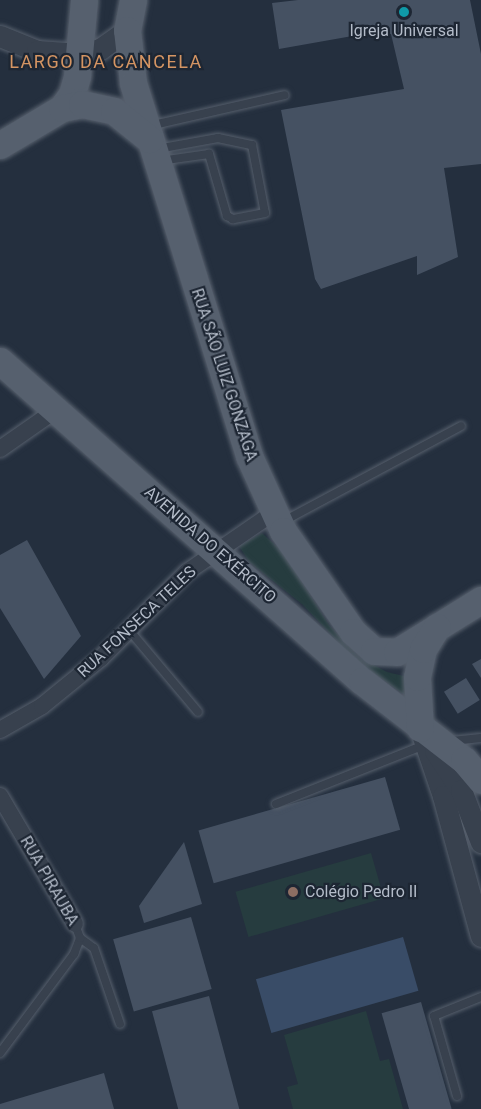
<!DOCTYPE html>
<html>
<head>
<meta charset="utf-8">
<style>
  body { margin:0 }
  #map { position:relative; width:481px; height:1109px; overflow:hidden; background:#242f3e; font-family:Roboto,sans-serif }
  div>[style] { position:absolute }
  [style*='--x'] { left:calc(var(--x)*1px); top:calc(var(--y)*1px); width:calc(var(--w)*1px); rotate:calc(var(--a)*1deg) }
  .green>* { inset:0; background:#263c3f; transform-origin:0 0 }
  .water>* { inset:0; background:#394c67; transform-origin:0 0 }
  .building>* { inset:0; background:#455162; transform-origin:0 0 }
  .roads { filter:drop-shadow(0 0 2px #565f6c) drop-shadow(0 0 2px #565f6c) }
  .service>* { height:8px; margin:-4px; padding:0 4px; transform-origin:4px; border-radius:4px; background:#38414e }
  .minor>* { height:16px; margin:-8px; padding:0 8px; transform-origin:8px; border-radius:8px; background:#38414e }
  .tertiary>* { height:21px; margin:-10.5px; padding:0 10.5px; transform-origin:10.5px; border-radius:10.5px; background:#38414e }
  .primary>* { height:27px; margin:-13.5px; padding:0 13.5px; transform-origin:13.5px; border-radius:13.5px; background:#56606e }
  .dots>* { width:16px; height:16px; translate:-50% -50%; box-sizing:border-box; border:3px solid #1d2633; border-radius:50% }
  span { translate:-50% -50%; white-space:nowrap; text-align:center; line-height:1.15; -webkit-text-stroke:4.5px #1d2633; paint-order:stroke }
  .poi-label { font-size:16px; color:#b4bcc9 }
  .left { translate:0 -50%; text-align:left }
  .street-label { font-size:16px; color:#b4bcc9 }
  .neighbourhood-label { font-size:18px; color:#d59563; letter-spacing:1.5px }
</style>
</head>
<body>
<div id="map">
  <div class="green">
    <i style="clip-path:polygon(262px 533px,283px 552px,329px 625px,359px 657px,387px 672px,408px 677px,406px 696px,357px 662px,302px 604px,249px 562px,239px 546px)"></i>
    <i style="left:371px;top:853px;width:47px;height:141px;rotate:74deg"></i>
    <i style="clip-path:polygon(366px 1011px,380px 1061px,389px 1059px,403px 1109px,293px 1109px,287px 1087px,298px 1084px,284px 1035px)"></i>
  </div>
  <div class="water">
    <i style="left:403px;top:937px;width:56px;height:153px;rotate:74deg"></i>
  </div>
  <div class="building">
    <i style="clip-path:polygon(298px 0,470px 0,481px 54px,481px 164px,444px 168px,458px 257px,417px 275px,417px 256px,321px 289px,315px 279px,281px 110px,404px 89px,391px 34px,375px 32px,279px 49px,272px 3px)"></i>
    <i style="clip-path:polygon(27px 540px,81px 636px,44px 679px,0 608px,0 555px)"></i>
    <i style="clip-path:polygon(481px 659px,481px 678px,472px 664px)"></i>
    <i style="left:466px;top:678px;width:26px;height:26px;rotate:58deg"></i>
    <i style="left:385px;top:777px;width:55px;height:194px;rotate:74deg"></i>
    <i style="clip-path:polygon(184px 842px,202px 904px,144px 923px,139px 906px)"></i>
    <i style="left:191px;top:917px;width:75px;height:81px;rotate:74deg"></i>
    <i style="left:209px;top:996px;width:117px;height:59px;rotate:75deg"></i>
    <i style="left:421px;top:1002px;width:111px;height:41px;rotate:74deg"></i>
    <i style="clip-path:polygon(104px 1073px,114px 1109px,0 1109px,0 1104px)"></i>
  </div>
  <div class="roads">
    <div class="service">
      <i style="--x:149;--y:126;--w:139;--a:-12.8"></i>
      <i style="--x:157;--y:149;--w:62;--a:-10.2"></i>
      <i style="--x:218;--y:138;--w:35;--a:12"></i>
      <i style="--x:252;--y:145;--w:69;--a:79.2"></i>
      <i style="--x:265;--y:213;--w:33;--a:169"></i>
      <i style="--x:233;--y:219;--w:7;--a:-153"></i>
      <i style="--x:227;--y:216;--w:65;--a:-106.2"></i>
      <i style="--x:209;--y:154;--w:49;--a:171.9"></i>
      <i style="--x:282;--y:522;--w:203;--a:-28.2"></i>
      <i style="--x:129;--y:630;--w:107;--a:49.9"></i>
      <i style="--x:452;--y:741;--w:29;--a:-6"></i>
      <i style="--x:276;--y:804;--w:159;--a:-21.7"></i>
      <i style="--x:80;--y:938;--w:17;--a:36"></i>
      <i style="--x:94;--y:948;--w:80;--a:71.1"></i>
      <i style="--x:0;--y:1053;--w:124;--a:-53.2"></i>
      <i style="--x:74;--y:954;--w:17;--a:-69"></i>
      <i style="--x:80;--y:938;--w:15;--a:-110"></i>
      <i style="--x:457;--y:1096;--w:83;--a:-106"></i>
      <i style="--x:434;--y:1016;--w:51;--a:-22"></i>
    </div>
    <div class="minor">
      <i style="--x:0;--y:449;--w:68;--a:-34.9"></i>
      <i style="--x:0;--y:730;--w:48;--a:-29.7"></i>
      <i style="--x:42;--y:706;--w:76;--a:-39.1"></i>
      <i style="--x:101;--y:658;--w:122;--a:-45"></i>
      <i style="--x:187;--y:572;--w:104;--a:-34.5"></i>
      <i style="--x:0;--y:796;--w:148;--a:59.6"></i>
    </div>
    <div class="tertiary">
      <i style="--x:0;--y:36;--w:40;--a:22"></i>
      <i style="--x:37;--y:51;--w:42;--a:4.1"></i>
      <i style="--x:79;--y:54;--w:22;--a:-13"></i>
      <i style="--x:100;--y:49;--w:33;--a:-35"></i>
      <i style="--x:420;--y:728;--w:72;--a:71.3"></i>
      <i style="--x:443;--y:796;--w:145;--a:74.8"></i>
      <i style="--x:435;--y:751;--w:47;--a:56.3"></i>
      <i style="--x:461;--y:790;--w:56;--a:69"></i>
    </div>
    <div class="primary">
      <i style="--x:133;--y:0;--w:31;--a:101"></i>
      <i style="--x:127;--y:30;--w:53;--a:83.5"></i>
      <i style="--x:133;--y:83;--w:391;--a:72.7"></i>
      <i style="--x:249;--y:456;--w:82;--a:65.6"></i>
      <i style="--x:283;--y:531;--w:123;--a:55.3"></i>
      <i style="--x:353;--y:632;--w:28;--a:42"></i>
      <i style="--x:374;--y:651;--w:23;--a:2"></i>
      <i style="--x:397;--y:652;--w:99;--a:-31.8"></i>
      <i style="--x:62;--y:108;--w:17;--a:-54"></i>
      <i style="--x:72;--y:94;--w:19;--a:-74"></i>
      <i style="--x:77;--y:76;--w:76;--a:-84.7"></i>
      <i style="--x:0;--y:145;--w:72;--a:-30.8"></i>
      <i style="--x:62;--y:108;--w:20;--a:-11"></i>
      <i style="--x:82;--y:104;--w:33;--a:12"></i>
      <i style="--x:114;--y:111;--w:45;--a:38.7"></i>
      <i style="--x:0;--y:361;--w:483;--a:41.5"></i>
      <i style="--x:362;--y:681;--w:129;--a:37.8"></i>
      <i style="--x:464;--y:760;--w:26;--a:50"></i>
      <i style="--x:420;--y:728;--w:51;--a:-93.4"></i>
      <i style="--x:417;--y:677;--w:29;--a:-78"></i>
      <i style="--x:423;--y:649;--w:26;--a:-58"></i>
    </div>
  </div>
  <div class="dots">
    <i style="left:404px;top:12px;background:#0f9aa8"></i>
    <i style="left:293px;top:892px;background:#8d6e63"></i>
  </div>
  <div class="poi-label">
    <span style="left:404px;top:31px">Igreja Universal</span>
    <span class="left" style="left:305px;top:892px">Colégio Pedro II</span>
  </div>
  <div class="street-label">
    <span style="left:224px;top:375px;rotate:72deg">RUA SÃO LUIZ GONZAGA</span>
    <span style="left:210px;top:545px;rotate:41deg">AVENIDA DO EXÉRCITO</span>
    <span style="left:137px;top:622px;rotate:-43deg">RUA FONSECA TELES</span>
    <span style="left:49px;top:881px;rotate:60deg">RUA PIRAUBA</span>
  </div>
  <div class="neighbourhood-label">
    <span style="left:106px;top:62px">LARGO DA CANCELA</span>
  </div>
</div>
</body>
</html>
